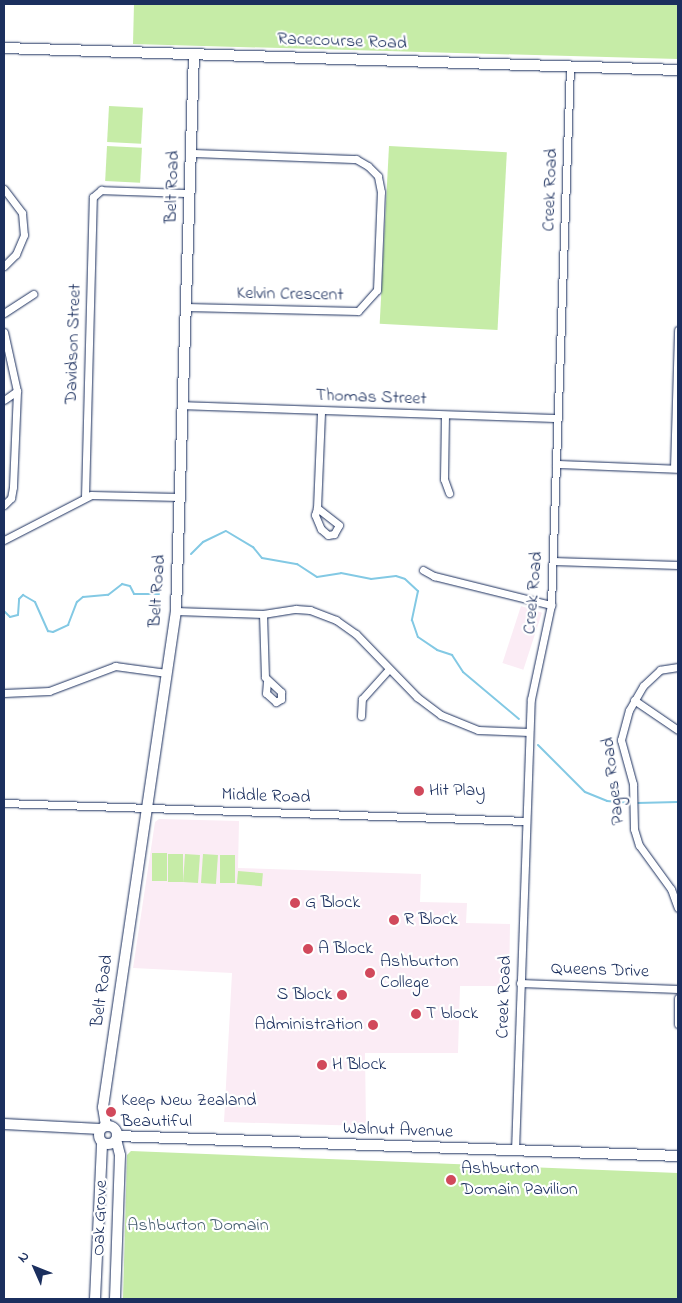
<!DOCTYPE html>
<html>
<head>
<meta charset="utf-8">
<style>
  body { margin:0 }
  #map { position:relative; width:682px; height:1303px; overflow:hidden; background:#fff; font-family:"Indie Flower",sans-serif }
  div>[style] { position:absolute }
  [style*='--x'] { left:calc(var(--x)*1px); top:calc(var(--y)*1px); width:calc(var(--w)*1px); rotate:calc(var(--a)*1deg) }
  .built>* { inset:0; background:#fbecf5; transform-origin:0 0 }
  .green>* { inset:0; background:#c6eca7; transform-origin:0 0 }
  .stream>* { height:2px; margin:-1px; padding:0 1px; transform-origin:1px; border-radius:1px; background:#83c9e4 }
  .roads { filter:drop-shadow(0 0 1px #1b2f5e) drop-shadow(0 0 1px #1b2f5e) }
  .street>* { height:7px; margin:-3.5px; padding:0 3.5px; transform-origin:3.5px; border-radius:3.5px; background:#fff }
  .secondary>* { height:10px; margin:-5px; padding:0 5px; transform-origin:5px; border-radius:5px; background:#fff }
  .secondary>.ring { margin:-5px; padding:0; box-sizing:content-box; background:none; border:10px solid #fff; border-radius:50% }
  .dots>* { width:14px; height:14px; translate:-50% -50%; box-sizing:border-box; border:2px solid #fff; border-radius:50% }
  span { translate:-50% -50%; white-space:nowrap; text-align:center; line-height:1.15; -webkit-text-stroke:4.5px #fff; paint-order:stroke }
  .street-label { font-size:18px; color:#1b2f5e }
  .poi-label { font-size:18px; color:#1b2f5e }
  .left { translate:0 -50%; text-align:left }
  .right { translate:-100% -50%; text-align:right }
  .park-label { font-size:18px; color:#465e70 }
  .frame { position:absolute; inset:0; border:5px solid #1b2f5e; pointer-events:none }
  .north { position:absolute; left:10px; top:1243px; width:50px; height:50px; -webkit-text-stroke:4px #fff; paint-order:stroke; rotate:314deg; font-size:14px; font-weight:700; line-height:20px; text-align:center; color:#1b2f5e }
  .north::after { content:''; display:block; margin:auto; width:18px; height:22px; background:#1b2f5e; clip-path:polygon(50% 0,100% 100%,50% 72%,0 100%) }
</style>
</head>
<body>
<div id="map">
  <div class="built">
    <i style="left:521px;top:606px;width:22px;height:60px;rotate:18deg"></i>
    <i style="clip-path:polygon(159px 819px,239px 821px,238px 868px,421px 874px,420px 902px,467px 903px,466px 923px,510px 924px,509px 986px,460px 986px,458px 1053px,365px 1053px,366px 1126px,224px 1122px,232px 973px,133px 968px,155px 822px)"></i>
  </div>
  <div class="green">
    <i style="clip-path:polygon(134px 4px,678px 4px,678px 59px,133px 44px)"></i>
    <i style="left:109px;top:106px;width:34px;height:36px;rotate:3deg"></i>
    <i style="left:107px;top:146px;width:35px;height:35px;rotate:3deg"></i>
    <i style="left:389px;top:146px;width:118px;height:178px;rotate:3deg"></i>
    <i style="left:152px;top:853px;width:15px;height:28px"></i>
    <i style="left:168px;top:854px;width:15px;height:28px"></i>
    <i style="left:185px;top:854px;width:15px;height:28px;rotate:4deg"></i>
    <i style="left:203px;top:854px;width:15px;height:29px;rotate:4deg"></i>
    <i style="left:220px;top:855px;width:15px;height:28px"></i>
    <i style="left:238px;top:871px;width:25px;height:13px;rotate:5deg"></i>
    <i style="clip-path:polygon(131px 1151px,678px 1173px,678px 1299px,123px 1299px,127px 1155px)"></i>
  </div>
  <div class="stream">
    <i style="--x:191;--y:554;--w:17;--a:-45"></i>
    <i style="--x:203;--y:542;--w:25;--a:-26"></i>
    <i style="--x:226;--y:531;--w:31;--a:31"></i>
    <i style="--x:253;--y:547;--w:14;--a:51"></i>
    <i style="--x:262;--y:558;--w:36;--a:10"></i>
    <i style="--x:297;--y:564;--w:24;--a:33"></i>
    <i style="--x:317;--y:577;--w:24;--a:-9"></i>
    <i style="--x:341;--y:573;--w:31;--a:11"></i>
    <i style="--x:371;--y:579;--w:25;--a:-7"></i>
    <i style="--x:396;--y:576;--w:9;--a:18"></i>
    <i style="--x:405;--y:579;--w:18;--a:43"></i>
    <i style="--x:418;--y:591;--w:30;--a:102"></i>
    <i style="--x:412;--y:620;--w:18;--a:71"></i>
    <i style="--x:418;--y:637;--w:23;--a:34"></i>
    <i style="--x:437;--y:650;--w:16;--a:18"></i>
    <i style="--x:452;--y:655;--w:20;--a:57"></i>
    <i style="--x:463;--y:672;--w:73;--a:40"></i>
    <i style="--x:4;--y:611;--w:8;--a:45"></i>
    <i style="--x:10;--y:617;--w:8;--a:-14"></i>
    <i style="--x:18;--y:615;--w:16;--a:-86"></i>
    <i style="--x:19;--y:599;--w:6;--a:-45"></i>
    <i style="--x:23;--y:595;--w:14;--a:30"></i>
    <i style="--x:35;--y:602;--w:32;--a:66"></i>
    <i style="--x:48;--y:631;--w:5;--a:11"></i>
    <i style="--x:53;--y:632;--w:17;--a:-25"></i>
    <i style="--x:68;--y:625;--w:25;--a:-69"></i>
    <i style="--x:77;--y:602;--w:8;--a:-40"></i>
    <i style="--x:83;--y:597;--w:25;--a:-5"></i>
    <i style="--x:108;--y:595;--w:18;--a:-38"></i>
    <i style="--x:122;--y:584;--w:8;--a:14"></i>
    <i style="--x:130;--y:586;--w:9;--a:63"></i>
    <i style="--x:134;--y:594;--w:25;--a:0"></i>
    <i style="--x:538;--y:745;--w:66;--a:45"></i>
    <i style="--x:585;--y:792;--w:24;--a:22"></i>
    <i style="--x:607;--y:801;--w:25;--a:5"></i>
    <i style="--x:637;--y:803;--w:41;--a:-1.4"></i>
  </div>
  <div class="roads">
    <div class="street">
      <i style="--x:4;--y:189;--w:30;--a:53"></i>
      <i style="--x:22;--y:213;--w:22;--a:85"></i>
      <i style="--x:24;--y:235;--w:21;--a:113"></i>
      <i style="--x:16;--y:254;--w:17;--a:135"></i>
      <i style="--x:186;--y:307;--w:172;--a:1.3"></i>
      <i style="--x:358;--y:311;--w:28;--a:-48"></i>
      <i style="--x:377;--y:290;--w:98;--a:-87.7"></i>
      <i style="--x:381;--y:192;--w:16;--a:-101"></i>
      <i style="--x:378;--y:176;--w:14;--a:-135"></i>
      <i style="--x:368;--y:166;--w:14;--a:-150"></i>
      <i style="--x:356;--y:159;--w:166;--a:-177.9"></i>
      <i style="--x:4;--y:313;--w:35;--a:-33"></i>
      <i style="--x:4;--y:332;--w:60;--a:77.6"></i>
      <i style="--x:17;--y:391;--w:96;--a:92.4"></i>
      <i style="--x:13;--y:487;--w:11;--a:100"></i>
      <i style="--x:11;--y:498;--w:10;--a:135"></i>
      <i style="--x:4;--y:400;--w:16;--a:-35"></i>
      <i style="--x:182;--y:405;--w:376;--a:2"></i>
      <i style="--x:445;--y:415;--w:64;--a:90.9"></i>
      <i style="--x:444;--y:479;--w:15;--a:70"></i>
      <i style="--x:556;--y:464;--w:122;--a:2.3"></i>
      <i style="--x:674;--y:468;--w:138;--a:-88.3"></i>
      <i style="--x:85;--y:497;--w:300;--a:-88.5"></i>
      <i style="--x:93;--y:197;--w:11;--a:-41"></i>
      <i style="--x:101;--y:190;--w:88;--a:2"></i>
      <i style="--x:317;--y:508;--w:7;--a:106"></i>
      <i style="--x:315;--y:515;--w:15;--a:67"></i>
      <i style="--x:321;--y:529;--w:9;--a:41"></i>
      <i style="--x:328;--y:535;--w:6;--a:-9"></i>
      <i style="--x:334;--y:534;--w:10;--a:-61"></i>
      <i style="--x:339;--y:525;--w:28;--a:-142"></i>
      <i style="--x:317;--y:508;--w:97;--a:-87.6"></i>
      <i style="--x:4;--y:540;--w:98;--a:-27.3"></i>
      <i style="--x:91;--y:495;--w:88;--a:1.3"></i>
      <i style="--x:553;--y:561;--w:125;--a:1.8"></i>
      <i style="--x:423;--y:570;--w:13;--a:29"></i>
      <i style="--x:434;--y:576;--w:121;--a:13.9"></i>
      <i style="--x:176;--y:611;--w:87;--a:2"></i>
      <i style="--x:263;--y:614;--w:33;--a:-9"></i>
      <i style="--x:296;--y:609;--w:14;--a:4"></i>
      <i style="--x:310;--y:610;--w:28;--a:21"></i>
      <i style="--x:336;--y:620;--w:24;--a:35"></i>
      <i style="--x:356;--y:634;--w:88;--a:45.9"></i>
      <i style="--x:417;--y:697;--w:30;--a:37"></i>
      <i style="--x:441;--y:715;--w:40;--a:22"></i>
      <i style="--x:478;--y:730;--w:51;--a:2.2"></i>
      <i style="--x:263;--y:614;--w:63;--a:88.2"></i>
      <i style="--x:265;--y:677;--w:22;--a:43"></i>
      <i style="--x:281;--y:692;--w:7;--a:90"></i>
      <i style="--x:281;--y:699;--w:6;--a:149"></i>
      <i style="--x:276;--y:702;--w:13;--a:-138"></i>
      <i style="--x:266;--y:693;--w:12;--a:-85"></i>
      <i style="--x:678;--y:667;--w:18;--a:171"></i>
      <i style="--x:660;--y:670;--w:23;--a:137"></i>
      <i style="--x:643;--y:686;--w:28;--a:120"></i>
      <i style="--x:629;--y:710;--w:31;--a:105"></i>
      <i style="--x:621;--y:740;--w:46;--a:74.7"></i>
      <i style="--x:633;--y:784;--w:45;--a:88.7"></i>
      <i style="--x:634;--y:829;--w:17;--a:73"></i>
      <i style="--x:639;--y:845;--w:54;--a:54"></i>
      <i style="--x:671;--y:889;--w:20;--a:70"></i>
      <i style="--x:4;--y:693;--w:45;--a:-2.5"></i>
      <i style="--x:49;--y:691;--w:71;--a:-20.7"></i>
      <i style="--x:115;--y:666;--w:52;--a:7.7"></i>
      <i style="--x:634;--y:700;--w:53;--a:34.3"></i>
      <i style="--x:361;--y:716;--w:17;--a:-87"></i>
      <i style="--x:362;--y:699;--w:40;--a:-48"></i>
      <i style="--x:4;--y:803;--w:522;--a:1.97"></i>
      <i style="--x:520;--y:983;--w:158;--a:2.2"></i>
      <i style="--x:678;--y:998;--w:26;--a:90"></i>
      <i style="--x:515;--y:1151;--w:452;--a:-88"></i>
      <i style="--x:531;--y:699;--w:96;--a:-78"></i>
      <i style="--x:551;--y:605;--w:539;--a:-87.98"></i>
    </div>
    <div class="secondary">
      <i style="--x:4;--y:48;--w:674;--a:1.87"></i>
      <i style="--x:4;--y:1124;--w:96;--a:3"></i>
      <i class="ring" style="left:99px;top:1126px;width:8px;height:8px"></i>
      <i style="--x:106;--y:1126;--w:19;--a:-99"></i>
      <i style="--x:103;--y:1107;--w:501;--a:-81.63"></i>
      <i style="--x:176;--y:611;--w:557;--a:-88.15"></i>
      <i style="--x:117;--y:1136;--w:561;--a:2.04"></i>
      <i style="--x:95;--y:1299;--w:156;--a:-87.4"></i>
      <i style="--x:115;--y:1299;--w:144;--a:-88"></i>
      <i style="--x:120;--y:1155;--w:16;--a:-104"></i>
    </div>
  </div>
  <div class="dots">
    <i style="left:419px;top:791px;background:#d1495b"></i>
    <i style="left:295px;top:903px;background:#d1495b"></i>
    <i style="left:394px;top:920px;background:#d1495b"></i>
    <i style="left:308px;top:949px;background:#d1495b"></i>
    <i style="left:370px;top:973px;background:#d1495b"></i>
    <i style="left:342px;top:995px;background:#d1495b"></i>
    <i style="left:416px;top:1014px;background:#d1495b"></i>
    <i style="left:373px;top:1025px;background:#d1495b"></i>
    <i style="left:322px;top:1065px;background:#d1495b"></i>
    <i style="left:111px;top:1112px;background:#d1495b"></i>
    <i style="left:451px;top:1180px;background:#d1495b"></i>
  </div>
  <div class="street-label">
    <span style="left:342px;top:42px;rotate:2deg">Racecourse Road</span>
    <span style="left:173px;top:187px;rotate:-88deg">Belt Road</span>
    <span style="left:551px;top:190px;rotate:-88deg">Creek Road</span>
    <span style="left:290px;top:295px;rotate:1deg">Kelvin Crescent</span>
    <span style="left:74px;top:344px;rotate:-88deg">Davidson Street</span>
    <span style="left:371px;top:398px;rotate:2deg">Thomas Street</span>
    <span style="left:158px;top:591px;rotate:-86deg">Belt Road</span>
    <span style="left:534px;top:593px;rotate:-85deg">Creek Road</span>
    <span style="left:614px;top:781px;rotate:-97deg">Pages Road</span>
    <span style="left:266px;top:797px;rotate:2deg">Middle Road</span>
    <span style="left:600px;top:971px;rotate:2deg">Queens Drive</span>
    <span style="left:103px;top:991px;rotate:-82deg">Belt Road</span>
    <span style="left:505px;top:997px;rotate:-88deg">Creek Road</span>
    <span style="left:398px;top:1131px;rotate:2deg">Walnut Avenue</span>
    <span style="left:101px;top:1218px;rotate:-88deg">Oak Grove</span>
  </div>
  <div class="poi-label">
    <span class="left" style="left:429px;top:791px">Hit Play</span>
    <span class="left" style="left:305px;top:903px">G Block</span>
    <span class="left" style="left:404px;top:920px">R Block</span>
    <span class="left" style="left:318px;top:949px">A Block</span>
    <span class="left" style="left:380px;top:973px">Ashburton<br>College</span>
    <span class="right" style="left:332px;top:995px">S Block</span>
    <span class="left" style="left:426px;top:1014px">T block</span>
    <span class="right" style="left:363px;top:1025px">Administration</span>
    <span class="left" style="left:332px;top:1065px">H Block</span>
    <span class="left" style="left:121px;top:1112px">Keep New Zealand<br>Beautiful</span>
    <span class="left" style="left:461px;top:1180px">Ashburton<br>Domain Pavilion</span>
  </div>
  <div class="park-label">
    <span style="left:198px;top:1226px">Ashburton Domain</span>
  </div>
  <div class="frame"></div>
  <div class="north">N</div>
</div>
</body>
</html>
